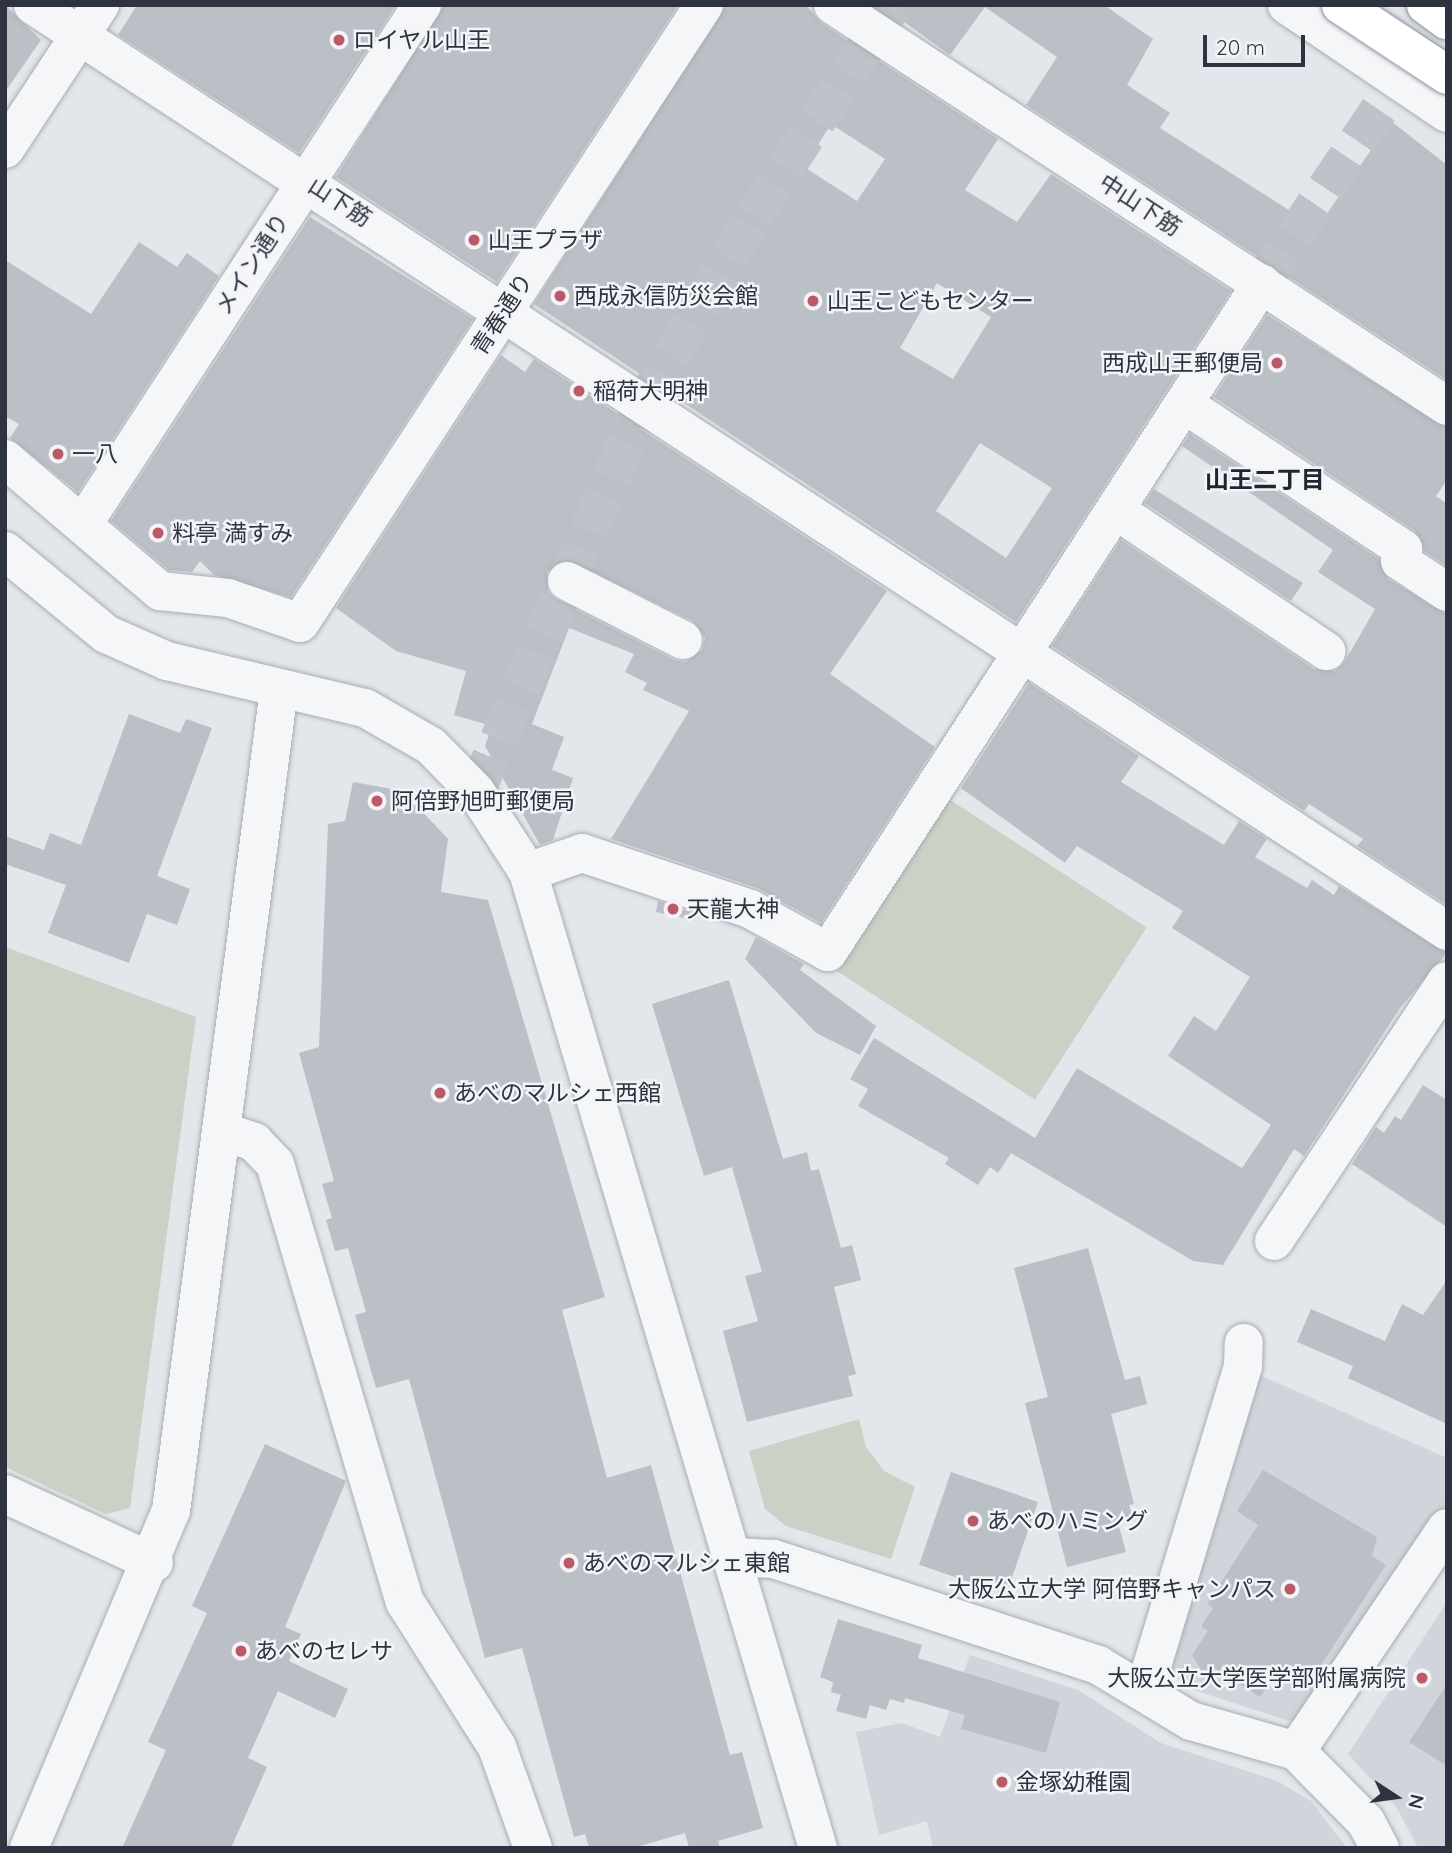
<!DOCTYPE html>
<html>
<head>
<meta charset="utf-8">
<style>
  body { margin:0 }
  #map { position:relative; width:1452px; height:1853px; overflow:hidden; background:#e3e6ea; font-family:Quicksand,"Noto Sans JP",sans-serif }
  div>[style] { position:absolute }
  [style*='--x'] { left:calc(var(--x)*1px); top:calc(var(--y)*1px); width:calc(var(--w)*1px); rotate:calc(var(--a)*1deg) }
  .built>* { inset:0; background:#d1d5db }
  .green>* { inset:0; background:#c9d2c5; transform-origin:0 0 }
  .building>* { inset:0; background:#bbbfc6; transform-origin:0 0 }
  .minor-tunnel>* { height:38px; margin-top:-19px; transform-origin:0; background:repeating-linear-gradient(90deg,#bfc2c8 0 38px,transparent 0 57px) }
  .roads { filter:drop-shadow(0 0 2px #a9adb4) drop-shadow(0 0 2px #a9adb4) }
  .minor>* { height:38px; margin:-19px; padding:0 19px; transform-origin:19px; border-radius:19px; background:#f5f6f8 }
  .bridges { filter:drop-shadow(0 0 2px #8c939f) drop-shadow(0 0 2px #8c939f) }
  .highway-bridge>* { height:38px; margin:-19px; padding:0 19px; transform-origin:19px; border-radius:19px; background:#fff }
  .dots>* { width:19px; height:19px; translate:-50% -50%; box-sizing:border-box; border:4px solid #f3f4f7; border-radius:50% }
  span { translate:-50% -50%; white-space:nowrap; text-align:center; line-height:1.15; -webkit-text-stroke:5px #f3f4f7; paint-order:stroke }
  .poi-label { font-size:23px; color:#2d3440 }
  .left { translate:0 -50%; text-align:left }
  .right { translate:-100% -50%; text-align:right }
  .street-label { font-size:23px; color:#2d3440 }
  .neighbourhood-label { font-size:24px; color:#1f2531; font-weight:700 }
  .frame { position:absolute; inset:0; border:7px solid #2d3440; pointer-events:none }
  .north { position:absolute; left:1361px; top:1762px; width:70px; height:70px; -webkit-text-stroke:5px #f3f4f7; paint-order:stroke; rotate:103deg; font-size:19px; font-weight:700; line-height:28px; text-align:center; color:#2d3440 }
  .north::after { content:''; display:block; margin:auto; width:24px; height:32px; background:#2d3440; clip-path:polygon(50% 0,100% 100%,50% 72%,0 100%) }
  .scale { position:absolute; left:1203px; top:35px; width:102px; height:32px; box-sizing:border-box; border:4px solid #2d3440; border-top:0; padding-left:9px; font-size:21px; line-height:24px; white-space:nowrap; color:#2d3440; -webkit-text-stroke:5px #f3f4f7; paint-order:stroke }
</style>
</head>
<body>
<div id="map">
  <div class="built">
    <i style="clip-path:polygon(1253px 1372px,1447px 1458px,1447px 1509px,1305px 1717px,1289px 1721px,1194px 1690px,1164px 1669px)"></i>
    <i style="clip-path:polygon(1447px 1602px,1447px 1848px,1418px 1848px,1397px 1808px,1348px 1754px)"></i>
    <i style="clip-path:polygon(970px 1655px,1078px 1690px,1161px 1743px,1277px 1781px,1311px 1801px,1347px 1848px,933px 1848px,927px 1821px,879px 1835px,856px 1732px,902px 1723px,940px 1737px)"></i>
  </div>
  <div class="green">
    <i style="left:947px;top:798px;width:238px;height:205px;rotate:33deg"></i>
    <i style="clip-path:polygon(5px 947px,196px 1017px,130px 1508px,106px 1514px,5px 1467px)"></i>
    <i style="clip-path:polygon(859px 1419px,866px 1447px,884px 1471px,915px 1487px,891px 1559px,786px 1526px,765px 1509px,749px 1451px)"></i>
  </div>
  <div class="building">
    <i style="clip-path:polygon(5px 5px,41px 40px,5px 92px)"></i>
    <i style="clip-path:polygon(137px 5px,396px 5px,299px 153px,118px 35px)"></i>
    <i style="clip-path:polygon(444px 5px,678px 5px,497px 282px,336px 177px)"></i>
    <i style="clip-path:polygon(evenodd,726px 5px,806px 5px,821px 23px,998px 139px,965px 190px,1017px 222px,1051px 174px,1231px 291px,1016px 622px,534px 304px,726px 5px,831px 124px,885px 159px,857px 201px,804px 167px,831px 124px,726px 5px,937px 283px,991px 317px,953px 379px,900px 348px,937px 283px,726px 5px,980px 443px,1052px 488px,1006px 558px,936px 511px,980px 443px)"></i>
    <i style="clip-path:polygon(881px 5px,1104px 5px,1153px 39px,1127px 85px,1170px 113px,1160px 128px,1317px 228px,1391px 121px,1447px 165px,1447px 380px,1026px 105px,1057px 57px,985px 7px,950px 55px)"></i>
    <i style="clip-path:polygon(310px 217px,473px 319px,291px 597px,214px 575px,200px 561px,192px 572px,169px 570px,111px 521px)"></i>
    <i style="clip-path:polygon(139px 242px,177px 267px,187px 253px,219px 276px,78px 492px,10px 438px,19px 424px,5px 416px,5px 260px,91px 314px)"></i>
    <i style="clip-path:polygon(1267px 315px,1447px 428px,1447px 480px,1436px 496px,1447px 504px,1447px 566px,1424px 551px,1415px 531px,1214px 397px)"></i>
    <i style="clip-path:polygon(evenodd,501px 355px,525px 372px,534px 359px,887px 591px,830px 674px,935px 747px,821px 923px,757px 888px,611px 839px,689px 711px,643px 690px,647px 683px,625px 672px,634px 654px,569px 628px,532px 724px,564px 737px,552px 770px,573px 778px,553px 840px,540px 845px,485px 746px,492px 726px,454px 715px,466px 671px,396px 651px,336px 608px,501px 355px,567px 559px,693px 621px,705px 638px,702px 650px,685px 662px,674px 660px,557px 600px,548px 592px,547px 572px,567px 559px)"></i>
    <i style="clip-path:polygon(1190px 434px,1379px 559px,1388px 579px,1447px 614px,1447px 905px,1357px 846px,1363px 839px,1309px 804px,1304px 811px,1052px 646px,1121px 540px,1314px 669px,1335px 671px,1344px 663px,1375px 609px,1318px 572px,1333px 550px,1182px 446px)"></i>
    <i style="clip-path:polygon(1154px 489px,1303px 583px,1291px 601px,1145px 503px)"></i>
    <i style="clip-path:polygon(1029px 683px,1139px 756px,1121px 782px,1224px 845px,1239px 821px,1267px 839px,1255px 857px,1307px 888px,1312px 880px,1334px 895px,1339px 886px,1447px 953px,1400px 1008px,1304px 1156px,1294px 1149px,1223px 1265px,1193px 1261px,1011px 1153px,998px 1173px,990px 1167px,978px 1185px,945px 1164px,949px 1158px,858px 1106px,868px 1089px,850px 1079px,874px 1038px,1035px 1138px,1077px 1068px,1242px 1168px,1271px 1125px,1168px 1056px,1194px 1016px,1216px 1031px,1250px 977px,1172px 928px,1183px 911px,1077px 846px,1065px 863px,961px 788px)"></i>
    <i style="clip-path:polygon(129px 714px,180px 733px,186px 719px,212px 728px,157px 876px,190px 889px,177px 925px,147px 914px,129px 963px,48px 933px,66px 885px,5px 864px,5px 836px,44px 850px,50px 833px,81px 845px)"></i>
    <i style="clip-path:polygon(353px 782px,403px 791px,448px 839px,441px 892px,488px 900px,605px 1297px,562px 1310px,607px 1478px,651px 1465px,730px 1755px,742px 1752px,763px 1828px,718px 1841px,720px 1848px,689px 1848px,685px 1833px,633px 1848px,589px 1848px,585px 1834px,574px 1837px,522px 1648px,485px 1658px,409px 1379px,376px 1388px,355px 1315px,366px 1312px,348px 1248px,335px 1251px,326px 1220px,332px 1218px,322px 1184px,334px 1181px,299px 1053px,319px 1047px,328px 824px,345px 821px)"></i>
    <i style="clip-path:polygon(658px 901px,690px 912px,688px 919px,656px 912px)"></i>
    <i style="clip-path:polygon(756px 937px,804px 964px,800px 970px,876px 1026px,860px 1055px,816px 1033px,745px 959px)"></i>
    <i style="clip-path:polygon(729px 980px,783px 1159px,807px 1152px,811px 1171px,819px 1169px,841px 1248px,852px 1245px,861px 1280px,834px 1287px,856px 1374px,848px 1376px,853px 1396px,747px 1422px,723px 1331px,758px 1321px,745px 1276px,762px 1272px,732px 1167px,704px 1176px,652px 1004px)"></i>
    <i style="clip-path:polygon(1423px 1085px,1447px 1100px,1447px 1227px,1352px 1164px,1376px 1127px,1384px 1133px,1395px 1116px,1401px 1120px)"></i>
    <i style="clip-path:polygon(1088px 1248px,1125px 1380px,1140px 1376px,1147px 1404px,1111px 1414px,1134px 1504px,1129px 1505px,1133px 1519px,1118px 1523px,1126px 1552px,1067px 1567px,1025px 1403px,1048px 1397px,1014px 1268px)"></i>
    <i style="clip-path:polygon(1447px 1280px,1447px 1424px,1348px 1378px,1353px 1366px,1297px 1342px,1311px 1309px,1385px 1341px,1402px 1304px,1423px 1315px)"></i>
    <i style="clip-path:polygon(265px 1444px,346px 1481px,285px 1627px,301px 1634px,289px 1661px,348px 1689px,335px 1718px,278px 1691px,248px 1758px,267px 1767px,231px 1848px,122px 1848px,166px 1750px,148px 1742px,207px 1613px,192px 1606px)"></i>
    <i style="clip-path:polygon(1263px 1470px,1377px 1537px,1372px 1556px,1386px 1565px,1314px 1676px,1299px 1666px,1288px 1681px,1276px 1673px,1260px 1697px,1216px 1669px,1201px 1670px,1192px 1655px,1208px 1631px,1201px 1626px,1213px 1608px,1207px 1604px,1258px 1525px,1237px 1511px)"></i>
    <i style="left:951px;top:1472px;width:92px;height:98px;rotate:19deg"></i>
    <i style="clip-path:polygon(838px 1619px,922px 1645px,918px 1658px,1060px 1702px,1046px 1753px,961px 1729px,965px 1715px,905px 1698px,904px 1703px,890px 1699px,886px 1710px,870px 1705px,866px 1719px,836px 1711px,841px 1695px,831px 1692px,833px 1682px,820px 1677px)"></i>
    <i style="clip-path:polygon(1447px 1684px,1447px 1766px,1409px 1742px)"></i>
  </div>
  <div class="minor-tunnel">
    <i style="--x:1262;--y:283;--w:225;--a:-56"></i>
    <i style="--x:476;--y:792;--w:421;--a:-66.7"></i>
    <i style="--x:643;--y:405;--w:219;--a:-59.6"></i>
    <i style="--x:754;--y:216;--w:253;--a:-56.6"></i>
  </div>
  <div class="roads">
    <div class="minor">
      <i style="--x:33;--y:5;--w:1690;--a:33.22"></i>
      <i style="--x:833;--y:5;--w:733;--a:33.15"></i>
      <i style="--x:1287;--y:5;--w:193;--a:34"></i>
      <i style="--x:5;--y:149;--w:173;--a:-56.6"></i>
      <i style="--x:1184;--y:404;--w:263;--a:33.5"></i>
      <i style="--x:1403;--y:549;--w:12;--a:104"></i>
      <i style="--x:1400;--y:561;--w:56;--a:33.4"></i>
      <i style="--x:5;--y:459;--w:204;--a:40.4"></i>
      <i style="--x:160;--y:591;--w:68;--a:5.9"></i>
      <i style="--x:228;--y:598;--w:76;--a:19.1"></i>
      <i style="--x:300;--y:623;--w:738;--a:-56.83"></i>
      <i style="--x:1117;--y:511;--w:252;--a:33.8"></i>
      <i style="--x:83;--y:524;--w:620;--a:-56.85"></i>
      <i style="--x:5;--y:551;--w:131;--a:39.4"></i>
      <i style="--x:106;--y:634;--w:67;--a:23.9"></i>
      <i style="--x:167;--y:661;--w:204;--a:13.4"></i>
      <i style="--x:365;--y:708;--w:76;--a:29.9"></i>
      <i style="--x:431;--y:746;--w:64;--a:45.6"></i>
      <i style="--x:476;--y:792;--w:95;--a:57"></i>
      <i style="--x:528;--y:872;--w:1018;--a:73.45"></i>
      <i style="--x:567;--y:581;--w:130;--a:27"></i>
      <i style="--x:528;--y:872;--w:57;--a:-19.4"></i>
      <i style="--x:582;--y:853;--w:177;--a:18.4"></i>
      <i style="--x:750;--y:909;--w:89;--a:28.9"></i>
      <i style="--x:828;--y:952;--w:797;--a:-57.03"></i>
      <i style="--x:221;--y:1131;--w:35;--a:18"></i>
      <i style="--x:254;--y:1142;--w:30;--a:46"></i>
      <i style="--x:275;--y:1164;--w:457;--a:73.5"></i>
      <i style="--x:405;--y:1602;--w:172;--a:57.6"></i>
      <i style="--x:497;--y:1747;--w:107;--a:70.4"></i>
      <i style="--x:1274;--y:1241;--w:312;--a:-56.4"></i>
      <i style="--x:5;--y:1494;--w:164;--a:24.8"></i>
      <i style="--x:735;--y:1557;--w:39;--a:3"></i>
      <i style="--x:774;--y:1559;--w:341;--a:18.1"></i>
      <i style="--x:1098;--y:1665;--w:109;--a:31.1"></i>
      <i style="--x:1191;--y:1721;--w:109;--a:15.9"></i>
      <i style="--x:1296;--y:1751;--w:100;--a:45.4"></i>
      <i style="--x:1366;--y:1822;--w:30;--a:62"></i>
      <i style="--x:1145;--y:1689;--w:338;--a:-73.1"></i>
      <i style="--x:1243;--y:1366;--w:23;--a:-88"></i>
      <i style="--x:1296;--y:1751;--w:269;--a:-55.9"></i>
      <i style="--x:29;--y:1848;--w:366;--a:-67.2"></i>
      <i style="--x:171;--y:1511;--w:829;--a:-82.51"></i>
    </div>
  </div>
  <div class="bridges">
    <div class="highway-bridge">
      <i style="--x:1341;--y:5;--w:127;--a:33.4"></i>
      <i style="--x:1426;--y:5;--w:26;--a:36"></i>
    </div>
  </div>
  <div class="dots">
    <i style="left:339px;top:40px;background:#c05767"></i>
    <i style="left:474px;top:240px;background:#c05767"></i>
    <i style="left:560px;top:296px;background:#c05767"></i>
    <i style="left:813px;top:301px;background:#c05767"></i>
    <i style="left:1277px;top:363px;background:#c05767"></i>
    <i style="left:579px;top:391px;background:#c05767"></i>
    <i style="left:58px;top:454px;background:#c05767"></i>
    <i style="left:158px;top:533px;background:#c05767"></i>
    <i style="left:377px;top:801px;background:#c05767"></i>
    <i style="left:673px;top:909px;background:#c05767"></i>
    <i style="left:440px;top:1093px;background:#c05767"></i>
    <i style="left:973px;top:1521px;background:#c05767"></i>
    <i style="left:569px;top:1563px;background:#c05767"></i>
    <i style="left:1290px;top:1589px;background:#c05767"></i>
    <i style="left:241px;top:1651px;background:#c05767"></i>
    <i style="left:1422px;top:1678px;background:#c05767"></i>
    <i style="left:1002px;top:1782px;background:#c05767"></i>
  </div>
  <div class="poi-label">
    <span class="left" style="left:353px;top:40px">ロイヤル山王</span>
    <span class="left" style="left:488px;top:240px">山王プラザ</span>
    <span class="left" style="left:574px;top:296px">西成永信防災会館</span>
    <span class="left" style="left:827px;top:301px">山王こどもセンター</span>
    <span class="right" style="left:1263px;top:363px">西成山王郵便局</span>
    <span class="left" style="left:593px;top:391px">稲荷大明神</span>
    <span class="left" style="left:72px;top:454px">一八</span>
    <span class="left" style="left:172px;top:533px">料亭 満すみ</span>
    <span class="left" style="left:391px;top:801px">阿倍野旭町郵便局</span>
    <span class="left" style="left:687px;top:909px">天龍大神</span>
    <span class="left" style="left:454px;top:1093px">あべのマルシェ西館</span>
    <span class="left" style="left:987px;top:1521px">あべのハミング</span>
    <span class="left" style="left:583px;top:1563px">あべのマルシェ東館</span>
    <span class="right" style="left:1276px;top:1589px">大阪公立大学 阿倍野キャンパス</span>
    <span class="left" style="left:255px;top:1651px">あべのセレサ</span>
    <span class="right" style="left:1406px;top:1678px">大阪公立大学医学部附属病院</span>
    <span class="left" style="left:1016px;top:1782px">金塚幼稚園</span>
  </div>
  <div class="street-label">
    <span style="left:340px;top:202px;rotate:33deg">山下筋</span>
    <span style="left:1140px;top:205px;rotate:33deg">中山下筋</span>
    <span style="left:252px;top:264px;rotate:-57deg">メイン通り</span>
    <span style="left:502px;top:314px;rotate:-57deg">青春通り</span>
  </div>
  <div class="neighbourhood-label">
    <span style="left:1265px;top:480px">山王二丁目</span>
  </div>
  <div class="frame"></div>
  <div class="north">N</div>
  <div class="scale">20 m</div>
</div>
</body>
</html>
